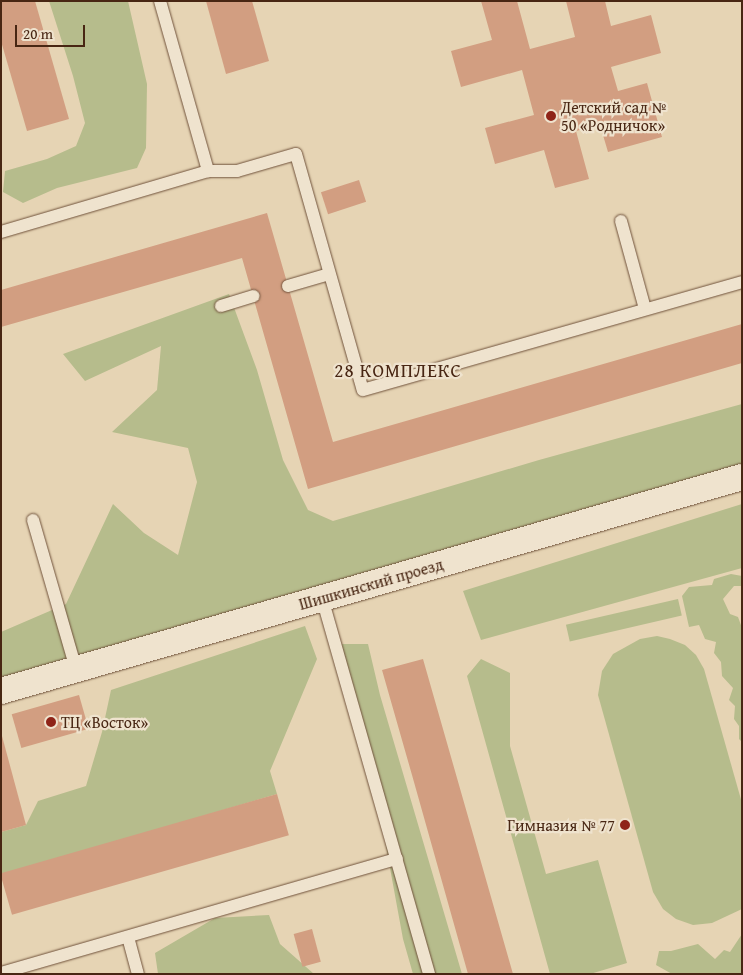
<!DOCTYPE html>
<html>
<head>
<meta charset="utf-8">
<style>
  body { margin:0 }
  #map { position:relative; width:743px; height:975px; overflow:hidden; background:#e6d4b4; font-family:"Gentium Book Plus",serif }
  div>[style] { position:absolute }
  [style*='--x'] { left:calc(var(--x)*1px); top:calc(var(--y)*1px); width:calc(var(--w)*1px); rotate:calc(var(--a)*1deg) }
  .green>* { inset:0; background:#b6bc8c; transform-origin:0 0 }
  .building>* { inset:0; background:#d29e81; transform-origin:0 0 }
  .roads { filter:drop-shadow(0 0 1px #70523b) drop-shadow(0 0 1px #70523b) }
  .lane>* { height:12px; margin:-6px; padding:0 6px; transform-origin:6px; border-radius:6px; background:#efe3ce }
  .street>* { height:26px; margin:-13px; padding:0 13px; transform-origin:13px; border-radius:13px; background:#efe3ce }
  .dots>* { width:14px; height:14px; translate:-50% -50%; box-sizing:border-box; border:2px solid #efe3ce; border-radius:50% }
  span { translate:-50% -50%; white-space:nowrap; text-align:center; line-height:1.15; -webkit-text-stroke:4.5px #efe3ce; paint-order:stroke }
  .poi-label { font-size:16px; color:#482613 }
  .left { translate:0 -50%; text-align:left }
  .right { translate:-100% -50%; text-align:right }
  .street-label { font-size:16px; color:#482613 }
  .quarter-label { font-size:19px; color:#482613; letter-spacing:1px }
  .frame { position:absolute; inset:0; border:2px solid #482613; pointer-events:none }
  .scale { position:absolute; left:15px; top:25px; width:70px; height:22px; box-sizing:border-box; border:2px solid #482613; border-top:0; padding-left:6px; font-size:15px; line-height:18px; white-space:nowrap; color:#482613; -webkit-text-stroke:4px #efe3ce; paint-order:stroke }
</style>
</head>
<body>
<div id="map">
  <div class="green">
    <i style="clip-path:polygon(49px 1px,128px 1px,147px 84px,146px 148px,137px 168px,57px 188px,23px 203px,3px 192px,5px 171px,47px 159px,76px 146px,85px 123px,73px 76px)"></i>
    <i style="clip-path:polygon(229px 294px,257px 370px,283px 460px,308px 510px,333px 521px,539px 460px,742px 404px,742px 468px,1px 692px,1px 632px,66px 604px,113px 504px,144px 533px,178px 555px,197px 482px,188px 448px,112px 432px,157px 390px,161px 346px,85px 381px,63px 354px)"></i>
    <i style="clip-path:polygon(742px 504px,742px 568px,481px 640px,463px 591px)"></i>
    <i style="clip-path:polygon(731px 574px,742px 576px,742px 586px,734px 586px,723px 599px,730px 614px,738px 617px,742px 628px,742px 742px,739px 739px,739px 726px,734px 719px,735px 706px,729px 700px,733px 688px,722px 676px,721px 662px,714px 653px,716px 642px,705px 639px,699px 625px,689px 627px,682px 596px,689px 587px,712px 585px,714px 579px)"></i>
    <i style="left:678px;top:599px;width:17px;height:115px;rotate:77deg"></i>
    <i style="clip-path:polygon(305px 626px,317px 659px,270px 771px,277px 794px,1px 876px,1px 832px,26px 825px,38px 801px,86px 786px,102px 732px,111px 690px)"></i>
    <i style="clip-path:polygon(657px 636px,670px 639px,685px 645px,696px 655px,704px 669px,742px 803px,742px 909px,712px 923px,693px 925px,676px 919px,663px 909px,653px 892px,598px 695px,602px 671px,613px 654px,640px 639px)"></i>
    <i style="clip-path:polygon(342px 644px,368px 644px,380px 695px,462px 974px,413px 974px,403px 939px,383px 830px,352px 702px)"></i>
    <i style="clip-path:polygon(481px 659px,510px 673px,510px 746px,546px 874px,598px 860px,627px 963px,590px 974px,550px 974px,467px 676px)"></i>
    <i style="clip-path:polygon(269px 915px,280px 944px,314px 974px,158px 974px,155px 953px,215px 918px)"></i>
    <i style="clip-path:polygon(742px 934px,742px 974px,672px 974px,656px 965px,659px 951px,671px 951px,698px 944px,715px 959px,724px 950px,730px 952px)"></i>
  </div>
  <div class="building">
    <i style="clip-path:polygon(1px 1px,35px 1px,69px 119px,27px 131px,1px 41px)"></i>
    <i style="clip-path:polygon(206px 1px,252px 1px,269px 61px,226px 74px)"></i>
    <i style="clip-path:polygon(481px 1px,517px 1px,530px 49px,575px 37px,566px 1px,605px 1px,611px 26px,651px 15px,661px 53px,611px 67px,618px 91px,647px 83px,662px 137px,608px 152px,600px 125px,576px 131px,589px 179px,555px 188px,544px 150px,495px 164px,485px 128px,534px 115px,522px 70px,461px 87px,451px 51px,492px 40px)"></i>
    <i style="left:359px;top:180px;width:23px;height:40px;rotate:72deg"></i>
    <i style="clip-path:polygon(267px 213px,333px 442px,742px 324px,742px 363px,308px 489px,242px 258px,1px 327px,1px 290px)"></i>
    <i style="clip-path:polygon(423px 659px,513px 974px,468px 974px,412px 775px,382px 670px)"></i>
    <i style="left:79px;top:695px;width:35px;height:70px;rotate:74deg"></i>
    <i style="clip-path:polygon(2px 736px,26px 825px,1px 832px,1px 737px)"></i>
    <i style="left:277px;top:794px;width:43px;height:288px;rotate:74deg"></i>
    <i style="left:312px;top:929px;width:34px;height:19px;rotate:75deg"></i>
  </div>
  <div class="roads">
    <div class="lane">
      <i style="--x:160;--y:1;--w:177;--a:74.2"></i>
      <i style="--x:621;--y:221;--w:91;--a:74.7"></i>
      <i style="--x:1;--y:232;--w:216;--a:-16.4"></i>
      <i style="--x:208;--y:171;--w:29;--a:0"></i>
      <i style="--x:237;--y:171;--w:61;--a:-16.1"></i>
      <i style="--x:296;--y:154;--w:245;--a:74.2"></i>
      <i style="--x:363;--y:390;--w:394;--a:-15.9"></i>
      <i style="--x:288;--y:286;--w:43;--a:-16.3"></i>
      <i style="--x:221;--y:306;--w:34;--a:-17"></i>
      <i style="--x:33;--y:520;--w:155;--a:73.9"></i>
      <i style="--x:322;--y:598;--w:391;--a:74.1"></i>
      <i style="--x:128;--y:937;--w:38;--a:75"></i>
      <i style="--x:1;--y:973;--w:412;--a:-16.1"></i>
    </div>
    <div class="street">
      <i style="--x:1;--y:691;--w:771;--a:-16.11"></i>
    </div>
  </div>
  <div class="dots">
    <i style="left:551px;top:116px;background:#8f2418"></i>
    <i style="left:51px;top:722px;background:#8f2418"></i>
    <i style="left:625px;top:825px;background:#8f2418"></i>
  </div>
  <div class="poi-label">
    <span class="left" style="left:561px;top:116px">Детский сад №<br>50 «Родничок»</span>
    <span class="left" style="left:61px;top:722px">ТЦ «Восток»</span>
    <span class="right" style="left:615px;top:825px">Гимназия № 77</span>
  </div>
  <div class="street-label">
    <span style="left:371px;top:584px;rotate:-16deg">Шишкинский проезд</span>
  </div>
  <div class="quarter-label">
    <span style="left:398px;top:371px">28 КОМПЛЕКС</span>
  </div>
  <div class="frame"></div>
  <div class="scale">20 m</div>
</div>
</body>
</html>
